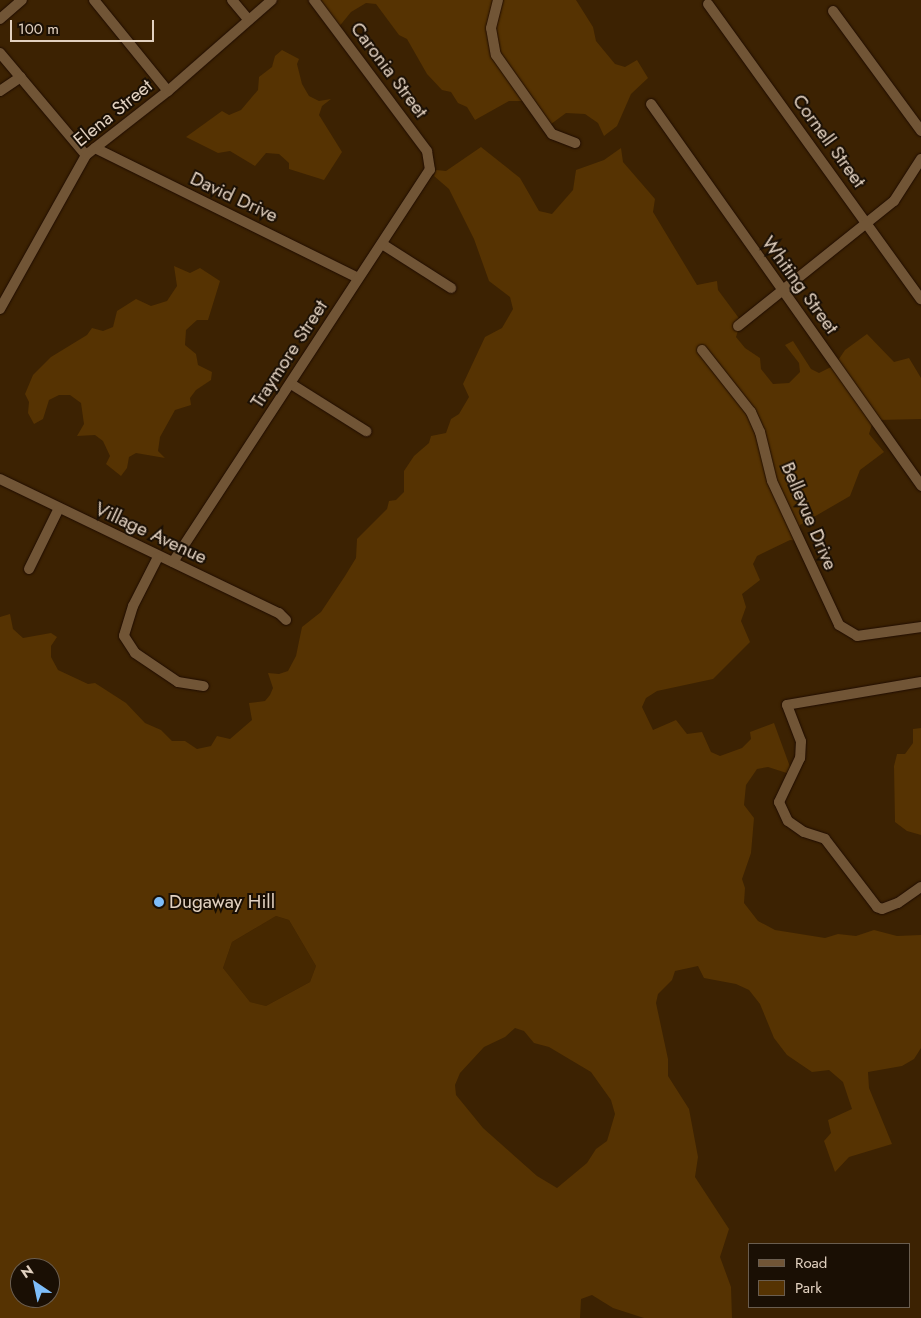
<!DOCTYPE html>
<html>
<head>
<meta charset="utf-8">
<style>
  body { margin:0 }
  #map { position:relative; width:921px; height:1318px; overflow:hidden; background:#3c2202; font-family:Jost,sans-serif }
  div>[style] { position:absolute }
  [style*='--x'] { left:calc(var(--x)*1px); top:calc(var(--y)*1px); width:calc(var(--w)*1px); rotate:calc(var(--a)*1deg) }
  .built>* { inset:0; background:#462800 }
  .green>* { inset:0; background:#563302 }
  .roads { filter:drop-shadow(0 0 1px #1f0c00) drop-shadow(0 0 1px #1f0c00) }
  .minor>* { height:10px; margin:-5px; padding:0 5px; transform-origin:5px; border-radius:5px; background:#715536 }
  .dots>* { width:14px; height:14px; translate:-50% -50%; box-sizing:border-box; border:2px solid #1a0f04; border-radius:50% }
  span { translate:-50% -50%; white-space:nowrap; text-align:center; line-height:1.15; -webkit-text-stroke:4px #1a0f04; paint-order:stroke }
  .street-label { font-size:19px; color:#e2d1c0 }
  .poi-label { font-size:19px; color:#e2d1c0 }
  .left { translate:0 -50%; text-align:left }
  .legend { position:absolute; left:748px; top:1243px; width:162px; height:65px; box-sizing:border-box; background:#1a0f04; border:1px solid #6a5d4f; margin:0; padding:6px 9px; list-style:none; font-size:15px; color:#e2d1c0 }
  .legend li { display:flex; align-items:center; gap:10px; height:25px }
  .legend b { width:25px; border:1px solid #6a5d4f }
  .north { position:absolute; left:10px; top:1258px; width:50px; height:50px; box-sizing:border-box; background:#1a0f04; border:1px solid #6a5d4f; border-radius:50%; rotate:326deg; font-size:14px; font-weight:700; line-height:20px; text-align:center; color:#e2d1c0 }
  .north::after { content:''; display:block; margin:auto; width:18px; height:22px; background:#7ebdf9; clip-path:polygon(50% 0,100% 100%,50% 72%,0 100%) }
  .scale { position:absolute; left:10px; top:20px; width:144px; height:22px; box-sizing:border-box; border:2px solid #e2d1c0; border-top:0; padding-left:6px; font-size:15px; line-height:18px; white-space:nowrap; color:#e2d1c0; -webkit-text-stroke:4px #1a0f04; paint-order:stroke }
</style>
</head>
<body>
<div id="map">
  <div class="built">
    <i style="clip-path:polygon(276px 916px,289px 920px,316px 966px,310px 982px,266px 1006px,250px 1002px,223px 968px,232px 942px)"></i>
  </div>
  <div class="green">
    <i style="clip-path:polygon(315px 0,576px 0,593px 27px,596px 41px,615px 64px,625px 67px,637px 60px,648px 78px,631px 94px,617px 126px,604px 136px,598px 123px,585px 114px,566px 113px,547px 127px,528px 101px,509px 101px,475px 120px,467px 107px,458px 103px,451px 92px,442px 90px,427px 74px,407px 39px,399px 35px,376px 4px,366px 3px,351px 12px,338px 28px)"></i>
    <i style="clip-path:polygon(282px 50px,299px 59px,297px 64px,302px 84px,309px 96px,319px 101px,331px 99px,322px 106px,319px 115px,342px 152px,324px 180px,289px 169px,289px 163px,279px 154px,266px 153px,255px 166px,230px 151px,218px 153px,186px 137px,222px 111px,229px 115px,241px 110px,258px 90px,259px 77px,272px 67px,275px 56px)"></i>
    <i style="clip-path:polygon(evenodd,481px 147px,520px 178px,539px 211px,552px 214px,573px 190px,576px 170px,604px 160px,621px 148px,623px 162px,655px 199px,653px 212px,697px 285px,717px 281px,718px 290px,741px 321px,736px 337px,745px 348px,760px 358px,761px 369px,773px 384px,789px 383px,800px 372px,799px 363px,785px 345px,793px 341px,811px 369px,819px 373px,835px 365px,845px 350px,867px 334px,894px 362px,909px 358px,921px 378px,921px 419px,878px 420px,872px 424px,869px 434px,884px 452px,860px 470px,850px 496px,800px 525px,798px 541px,790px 540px,757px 556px,753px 564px,760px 580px,742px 594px,746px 607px,741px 621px,750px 642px,713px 679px,657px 691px,646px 698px,642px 707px,653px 730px,676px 720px,687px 734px,702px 732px,711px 752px,720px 756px,742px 748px,751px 739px,750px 732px,774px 723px,793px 775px,768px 767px,757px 769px,746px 785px,744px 805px,754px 818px,751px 853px,742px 879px,745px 888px,744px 903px,758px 921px,775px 930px,825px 938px,838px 934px,856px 936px,874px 930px,897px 936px,921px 935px,921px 1048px,914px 1059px,902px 1066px,868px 1072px,869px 1088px,892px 1144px,849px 1157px,835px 1172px,824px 1141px,831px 1133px,828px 1120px,852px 1109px,843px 1082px,829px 1070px,812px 1072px,787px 1055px,774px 1038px,760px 1004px,749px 990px,736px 984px,704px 978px,698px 966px,675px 971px,672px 980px,658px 994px,656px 1003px,668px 1059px,668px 1076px,689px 1109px,698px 1157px,695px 1177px,729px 1229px,720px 1257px,731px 1287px,732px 1318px,644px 1318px,613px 1308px,592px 1295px,581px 1299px,580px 1318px,0 1318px,0 617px,10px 614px,13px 629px,23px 638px,51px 633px,57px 637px,51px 646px,51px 657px,58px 670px,88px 684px,95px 683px,126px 703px,145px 723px,161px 730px,172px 741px,185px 741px,197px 749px,211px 746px,217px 736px,230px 739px,252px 720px,249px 703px,265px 701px,270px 695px,273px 688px,268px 673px,279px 674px,288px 671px,296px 656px,302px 627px,321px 612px,345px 576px,356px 558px,357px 539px,387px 509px,389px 501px,396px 500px,404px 492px,404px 471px,414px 456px,429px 443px,431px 436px,446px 433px,451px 419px,459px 414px,469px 397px,463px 384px,485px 337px,502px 328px,513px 309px,510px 297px,489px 281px,474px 239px,449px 189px,434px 176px,436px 170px,446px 171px,481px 147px,276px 916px,289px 920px,316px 966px,310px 982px,266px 1006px,250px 1002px,223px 968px,232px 942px,276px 916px,481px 147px,515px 1028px,524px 1031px,534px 1043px,549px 1047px,591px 1072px,611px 1100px,615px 1114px,607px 1141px,596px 1149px,587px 1163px,557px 1188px,537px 1176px,483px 1128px,456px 1095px,455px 1085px,460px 1073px,484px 1047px,505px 1037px,515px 1028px,481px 147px,20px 1268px,50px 1268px,50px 1298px,20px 1298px,20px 1268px)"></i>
    <i style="clip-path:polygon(174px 266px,190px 273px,200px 268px,220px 281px,208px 320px,197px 320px,186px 330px,185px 345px,196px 354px,198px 365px,212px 372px,211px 380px,196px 390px,190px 398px,191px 405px,175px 410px,160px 437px,158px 451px,165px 458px,136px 453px,129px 457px,127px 468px,121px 476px,106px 464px,110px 456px,103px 441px,95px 435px,77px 436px,84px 424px,81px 403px,70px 395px,59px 395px,49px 400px,43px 419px,34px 424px,28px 413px,29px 402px,25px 394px,33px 375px,51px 357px,87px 335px,92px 328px,103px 331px,113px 327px,117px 311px,136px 299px,151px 306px,167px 301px,177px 286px)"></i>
    <i style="clip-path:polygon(921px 728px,921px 835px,907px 831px,895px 822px,894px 766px,897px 754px,905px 754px,913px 743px,913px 729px)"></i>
  </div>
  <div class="roads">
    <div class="minor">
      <i style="--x:94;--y:0;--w:117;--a:50.9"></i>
      <i style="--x:232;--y:0;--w:26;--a:50"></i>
      <i style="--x:498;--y:0;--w:29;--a:104"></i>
      <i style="--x:491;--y:28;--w:27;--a:80"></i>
      <i style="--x:496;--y:55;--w:97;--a:54.7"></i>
      <i style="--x:552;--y:134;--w:25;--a:21"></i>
      <i style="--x:708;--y:4;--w:364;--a:54.2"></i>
      <i style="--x:833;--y:11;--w:149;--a:53.7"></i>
      <i style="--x:0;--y:19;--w:29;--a:-41"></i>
      <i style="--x:0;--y:53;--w:133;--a:49.9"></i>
      <i style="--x:0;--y:91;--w:25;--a:-34"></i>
      <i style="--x:651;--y:104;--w:468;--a:54.7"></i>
      <i style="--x:95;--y:148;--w:293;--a:26.3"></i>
      <i style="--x:382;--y:244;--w:82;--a:32.5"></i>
      <i style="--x:0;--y:309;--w:176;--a:-60.8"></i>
      <i style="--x:86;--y:155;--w:104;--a:-38"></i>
      <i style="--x:168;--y:91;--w:138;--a:-41.2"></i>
      <i style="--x:738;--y:326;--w:200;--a:-38.7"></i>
      <i style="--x:894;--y:201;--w:50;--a:-57.3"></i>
      <i style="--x:702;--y:350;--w:79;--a:51.7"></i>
      <i style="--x:751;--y:412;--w:22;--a:66"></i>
      <i style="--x:760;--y:432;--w:50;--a:76.2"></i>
      <i style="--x:772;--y:481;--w:159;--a:65"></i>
      <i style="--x:839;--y:625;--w:21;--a:31"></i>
      <i style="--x:857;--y:636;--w:65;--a:-8"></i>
      <i style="--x:291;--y:384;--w:89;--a:32.1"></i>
      <i style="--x:0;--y:479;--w:310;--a:25.7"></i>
      <i style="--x:279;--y:613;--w:10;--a:45"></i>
      <i style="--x:158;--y:557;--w:55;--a:117"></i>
      <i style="--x:133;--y:606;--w:31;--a:107"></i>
      <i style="--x:124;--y:636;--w:20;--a:57"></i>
      <i style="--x:135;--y:653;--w:52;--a:34"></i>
      <i style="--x:178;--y:682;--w:26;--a:9"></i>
      <i style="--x:173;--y:562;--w:469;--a:-56.8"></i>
      <i style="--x:430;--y:170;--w:19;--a:-99"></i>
      <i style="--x:427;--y:151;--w:189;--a:-126.8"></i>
      <i style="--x:29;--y:569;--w:68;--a:-63.8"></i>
      <i style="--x:921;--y:682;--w:136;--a:170.3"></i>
      <i style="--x:787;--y:705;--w:39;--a:69"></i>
      <i style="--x:801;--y:741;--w:17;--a:93"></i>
      <i style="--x:800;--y:758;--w:49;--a:115.5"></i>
      <i style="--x:779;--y:802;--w:21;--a:65"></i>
      <i style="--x:788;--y:821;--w:19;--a:35"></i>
      <i style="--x:804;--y:832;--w:22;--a:18"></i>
      <i style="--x:825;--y:839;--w:86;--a:52.6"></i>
      <i style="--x:877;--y:907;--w:5;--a:22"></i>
      <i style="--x:882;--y:909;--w:17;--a:-21"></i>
      <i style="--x:898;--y:903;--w:28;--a:-35"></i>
    </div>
  </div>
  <div class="dots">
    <i style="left:159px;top:902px;background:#7ebdf9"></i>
  </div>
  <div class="street-label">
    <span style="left:389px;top:70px;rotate:53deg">Caronia Street</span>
    <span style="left:113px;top:113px;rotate:-39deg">Elena Street</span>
    <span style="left:829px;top:141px;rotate:54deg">Cornell Street</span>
    <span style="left:234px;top:197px;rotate:25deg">David Drive</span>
    <span style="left:800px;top:285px;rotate:54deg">Whiting Street</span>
    <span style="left:289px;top:354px;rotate:-57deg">Traymore Street</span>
    <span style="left:809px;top:516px;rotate:67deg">Bellevue Drive</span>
    <span style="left:151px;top:533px;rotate:25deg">Village Avenue</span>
  </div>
  <div class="poi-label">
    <span class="left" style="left:169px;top:902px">Dugaway Hill</span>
  </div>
  <ul class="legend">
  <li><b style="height:6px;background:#715536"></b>Road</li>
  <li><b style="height:14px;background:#563302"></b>Park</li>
  </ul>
  <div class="north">N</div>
  <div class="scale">100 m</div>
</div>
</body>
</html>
